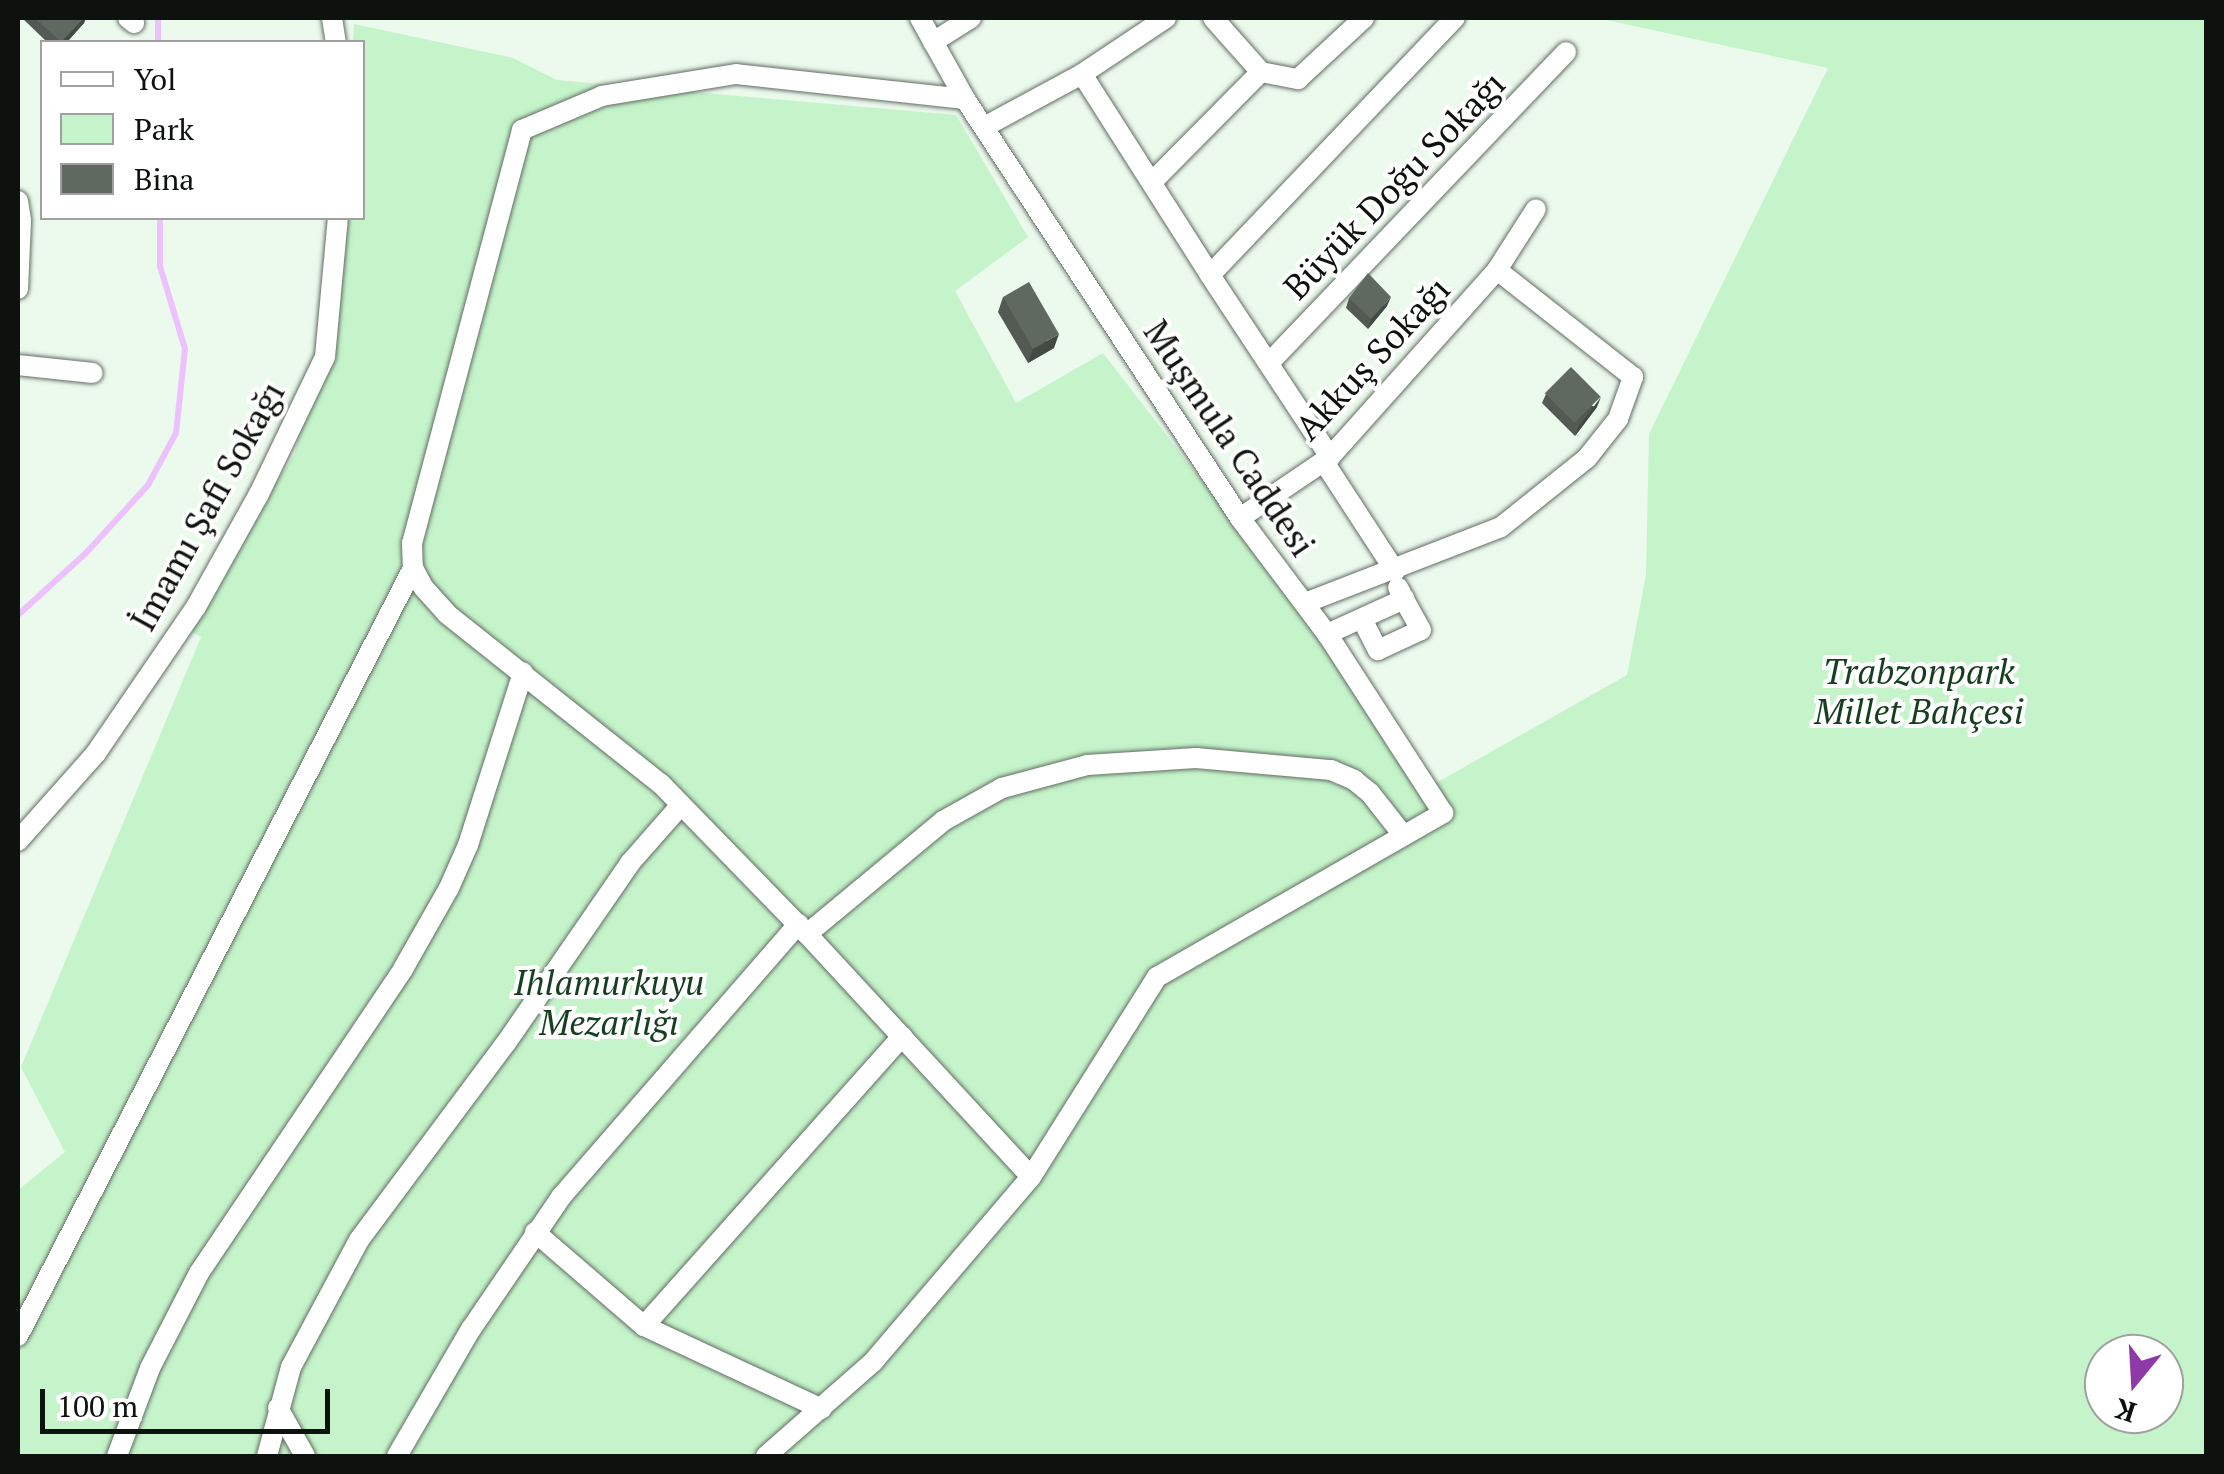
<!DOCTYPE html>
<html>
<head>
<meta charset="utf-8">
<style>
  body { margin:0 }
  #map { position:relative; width:2224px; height:1474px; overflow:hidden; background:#ecf9ed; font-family:"PT Serif",serif }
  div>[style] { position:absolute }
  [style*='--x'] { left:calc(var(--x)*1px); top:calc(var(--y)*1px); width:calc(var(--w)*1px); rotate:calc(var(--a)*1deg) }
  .green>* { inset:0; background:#c5f4ca }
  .stream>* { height:6px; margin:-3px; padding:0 3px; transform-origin:3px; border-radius:3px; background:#edc1fd }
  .roads { filter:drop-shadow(0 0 2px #626d63) drop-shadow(0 0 2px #626d63) }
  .street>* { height:20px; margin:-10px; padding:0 10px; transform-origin:10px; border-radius:10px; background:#fff }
  .wall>* { inset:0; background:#525a53 }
  .shaded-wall>* { inset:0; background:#424a43 }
  .building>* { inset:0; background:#5f6960; transform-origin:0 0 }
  span { translate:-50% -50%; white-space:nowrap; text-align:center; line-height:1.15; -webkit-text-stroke:8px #fff; paint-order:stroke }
  .street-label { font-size:35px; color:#0e120e }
  .park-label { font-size:35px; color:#153f1e; font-style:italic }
  .frame { position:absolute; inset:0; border:20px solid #0e120e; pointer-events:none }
  .legend { position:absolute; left:40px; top:40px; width:325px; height:180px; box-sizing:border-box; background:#fff; border:2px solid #9fa09f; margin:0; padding:12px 18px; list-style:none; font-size:30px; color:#0e120e }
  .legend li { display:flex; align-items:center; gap:20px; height:50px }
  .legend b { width:50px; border:2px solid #9fa09f }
  .north { position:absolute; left:2084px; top:1334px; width:100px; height:100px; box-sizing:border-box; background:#fff; border:2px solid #9fa09f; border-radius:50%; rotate:198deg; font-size:28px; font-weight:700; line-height:40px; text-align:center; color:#0e120e }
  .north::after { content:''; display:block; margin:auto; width:35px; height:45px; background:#8d39a8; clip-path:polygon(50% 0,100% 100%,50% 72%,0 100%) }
  .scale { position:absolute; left:40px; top:1389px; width:290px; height:45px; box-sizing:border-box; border:5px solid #0e120e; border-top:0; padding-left:12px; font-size:30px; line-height:35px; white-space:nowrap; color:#0e120e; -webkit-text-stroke:8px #fff; paint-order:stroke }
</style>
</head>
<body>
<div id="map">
  <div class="green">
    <i style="clip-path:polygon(evenodd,1597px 18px,2206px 18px,2206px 1456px,18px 1456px,18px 1190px,65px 1152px,21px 1067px,201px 637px,186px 629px,295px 453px,345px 218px,362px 218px,362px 42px,353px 42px,354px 24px,513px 58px,557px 80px,956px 115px,1028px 237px,955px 291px,1016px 403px,1103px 353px,1436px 783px,1627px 675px,1646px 575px,1649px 434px,1828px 68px,1597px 18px,2104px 1354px,2164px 1354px,2164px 1414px,2104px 1414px,2104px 1354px)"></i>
  </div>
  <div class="stream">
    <i style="--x:158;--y:18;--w:24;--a:90"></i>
    <i style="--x:18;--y:615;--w:92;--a:-42.4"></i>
    <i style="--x:86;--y:553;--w:92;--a:-47.6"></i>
    <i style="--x:148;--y:485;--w:59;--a:-61.7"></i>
    <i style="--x:176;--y:433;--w:84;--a:-83.9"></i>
    <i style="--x:185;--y:349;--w:87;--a:-106.8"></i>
    <i style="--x:160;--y:266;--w:48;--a:-90"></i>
  </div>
  <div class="roads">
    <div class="street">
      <i style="--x:128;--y:18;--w:8;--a:40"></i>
      <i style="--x:332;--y:18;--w:24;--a:81"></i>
      <i style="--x:1166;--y:18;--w:101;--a:146.3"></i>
      <i style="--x:1082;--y:74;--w:238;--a:57.5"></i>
      <i style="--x:1210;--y:275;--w:355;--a:-46.4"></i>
      <i style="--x:1213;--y:18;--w:72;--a:48.4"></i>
      <i style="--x:933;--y:42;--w:45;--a:-32.3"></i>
      <i style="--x:965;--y:99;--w:230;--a:-173.8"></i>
      <i style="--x:736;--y:74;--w:136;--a:170.7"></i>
      <i style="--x:602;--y:96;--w:87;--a:157"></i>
      <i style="--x:522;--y:130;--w:427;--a:104.9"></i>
      <i style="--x:412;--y:543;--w:25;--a:88"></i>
      <i style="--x:413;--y:568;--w:21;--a:62"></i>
      <i style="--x:423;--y:587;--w:36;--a:48"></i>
      <i style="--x:447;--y:614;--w:273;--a:38.5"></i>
      <i style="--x:661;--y:784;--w:209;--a:45.8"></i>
      <i style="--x:807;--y:934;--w:330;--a:47.3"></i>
      <i style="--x:984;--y:127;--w:111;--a:-28.4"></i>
      <i style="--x:1152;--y:182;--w:155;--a:-45.3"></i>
      <i style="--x:1261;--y:72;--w:38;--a:11"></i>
      <i style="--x:1298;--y:79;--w:90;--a:-42.7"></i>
      <i style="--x:18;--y:201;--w:20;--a:81"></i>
      <i style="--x:21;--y:221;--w:68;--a:92.5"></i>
      <i style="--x:1210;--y:275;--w:218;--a:56.6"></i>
      <i style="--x:1269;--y:363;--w:430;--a:-46.3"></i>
      <i style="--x:18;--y:365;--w:75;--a:6.1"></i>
      <i style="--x:1324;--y:462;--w:130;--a:56.9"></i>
      <i style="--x:1240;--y:518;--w:109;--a:-34.1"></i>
      <i style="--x:1330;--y:457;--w:251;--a:-48.2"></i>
      <i style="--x:1497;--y:270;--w:72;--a:-57.4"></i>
      <i style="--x:1305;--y:603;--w:210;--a:-21.2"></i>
      <i style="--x:1501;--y:527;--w:110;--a:-38.7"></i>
      <i style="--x:1587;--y:458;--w:50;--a:-51.5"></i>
      <i style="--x:1618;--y:419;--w:45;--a:-70.3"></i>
      <i style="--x:1633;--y:377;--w:173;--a:-141.8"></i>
      <i style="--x:1362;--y:619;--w:35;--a:63"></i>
      <i style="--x:1378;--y:650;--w:47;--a:-24.9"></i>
      <i style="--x:1421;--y:630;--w:35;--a:-119"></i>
      <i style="--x:1327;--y:634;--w:85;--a:-24.4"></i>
      <i style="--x:1404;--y:599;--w:13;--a:-117"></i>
      <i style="--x:18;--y:841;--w:118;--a:-48.4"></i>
      <i style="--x:96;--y:753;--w:177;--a:-55.6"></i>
      <i style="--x:196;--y:607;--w:129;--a:-60.9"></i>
      <i style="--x:259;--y:494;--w:152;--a:-64.3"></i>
      <i style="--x:325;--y:357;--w:140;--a:-84.7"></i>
      <i style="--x:807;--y:934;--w:177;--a:-39.7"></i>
      <i style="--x:943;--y:821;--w:68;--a:-29.2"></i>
      <i style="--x:1002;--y:788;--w:88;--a:-15.1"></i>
      <i style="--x:1087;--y:765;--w:109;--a:-3.7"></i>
      <i style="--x:1196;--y:758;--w:136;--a:5.1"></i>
      <i style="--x:1331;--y:770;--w:25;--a:23"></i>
      <i style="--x:1354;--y:780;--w:21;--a:39"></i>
      <i style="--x:1370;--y:793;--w:53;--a:51.8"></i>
      <i style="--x:535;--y:1232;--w:144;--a:40.8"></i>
      <i style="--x:644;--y:1326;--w:196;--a:25"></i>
      <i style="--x:644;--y:1326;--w:388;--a:-48.3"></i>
      <i style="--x:18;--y:1336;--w:864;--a:-62.78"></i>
      <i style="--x:278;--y:1408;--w:55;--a:60.6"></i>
      <i style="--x:117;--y:1456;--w:94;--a:-69.4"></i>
      <i style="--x:150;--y:1368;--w:107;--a:-62.7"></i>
      <i style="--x:199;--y:1273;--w:366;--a:-56.1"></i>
      <i style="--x:403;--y:969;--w:93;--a:-60.4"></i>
      <i style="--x:449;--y:888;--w:47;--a:-66.2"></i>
      <i style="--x:468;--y:845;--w:181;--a:-72.3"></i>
      <i style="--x:267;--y:1456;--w:92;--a:-74.9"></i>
      <i style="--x:291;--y:1367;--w:144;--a:-61.8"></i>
      <i style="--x:359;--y:1240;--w:246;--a:-53.3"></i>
      <i style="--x:506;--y:1043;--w:219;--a:-55.4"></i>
      <i style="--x:630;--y:863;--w:77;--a:-48.7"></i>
      <i style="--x:397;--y:1456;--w:147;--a:-59.8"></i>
      <i style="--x:471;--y:1329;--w:160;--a:-55.7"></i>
      <i style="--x:561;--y:1197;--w:362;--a:-49"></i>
      <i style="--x:766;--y:1456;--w:142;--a:-41.3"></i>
      <i style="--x:873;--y:1362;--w:243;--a:-49.5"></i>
      <i style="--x:1031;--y:1177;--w:236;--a:-57.8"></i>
      <i style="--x:1157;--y:977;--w:330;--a:-29.8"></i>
      <i style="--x:1443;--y:813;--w:213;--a:-122.9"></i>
      <i style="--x:1327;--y:634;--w:145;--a:-126.9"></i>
      <i style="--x:1240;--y:518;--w:501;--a:-123.28"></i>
      <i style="--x:965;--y:99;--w:93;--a:-119.1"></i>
    </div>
  </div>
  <div class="wall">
    <i style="clip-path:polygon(22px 18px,86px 18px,84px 23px,67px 42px,47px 42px)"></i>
    <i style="clip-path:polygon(1003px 297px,1054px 348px,1028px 363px,998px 312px)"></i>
    <i style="clip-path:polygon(1349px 298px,1387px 306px,1368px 329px,1346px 308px)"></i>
    <i style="clip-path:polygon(1546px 394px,1597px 407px,1575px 436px,1542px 403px)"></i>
  </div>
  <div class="shaded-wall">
    <i style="clip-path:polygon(84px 18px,86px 18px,84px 23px,67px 42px,61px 42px)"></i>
    <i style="clip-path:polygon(1391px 297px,1387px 306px,1368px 329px,1371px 319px)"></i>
    <i style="clip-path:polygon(1059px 334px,1054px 348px,1028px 363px,1033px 349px)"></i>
    <i style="clip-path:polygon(1601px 397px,1597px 407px,1575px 436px,1579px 426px)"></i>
  </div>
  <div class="building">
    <i style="clip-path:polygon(35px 18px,84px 18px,61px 42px)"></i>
    <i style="clip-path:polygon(1368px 273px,1391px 297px,1371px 319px,1349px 298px)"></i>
    <i style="left:1029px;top:282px;width:60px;height:30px;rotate:60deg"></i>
    <i style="left:1571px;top:367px;width:42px;height:37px;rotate:45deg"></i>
  </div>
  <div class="street-label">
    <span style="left:1394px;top:185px;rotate:-46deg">Büyük Doğu Sokağı</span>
    <span style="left:1372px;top:358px;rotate:-47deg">Akkuş Sokağı</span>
    <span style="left:1230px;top:438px;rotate:56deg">Muşmula Caddesi</span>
    <span style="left:207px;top:506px;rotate:-61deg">İmamı Şafi Sokağı</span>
  </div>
  <div class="park-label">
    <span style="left:1919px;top:691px">Trabzonpark<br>Millet Bahçesi</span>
    <span style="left:609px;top:1002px">Ihlamurkuyu<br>Mezarlığı</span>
  </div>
  <div class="frame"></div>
  <ul class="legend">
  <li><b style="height:12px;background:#fff"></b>Yol</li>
  <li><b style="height:28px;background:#c5f4ca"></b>Park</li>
  <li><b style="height:28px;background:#5f6960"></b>Bina</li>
  </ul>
  <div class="north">K</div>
  <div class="scale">100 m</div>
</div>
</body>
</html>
